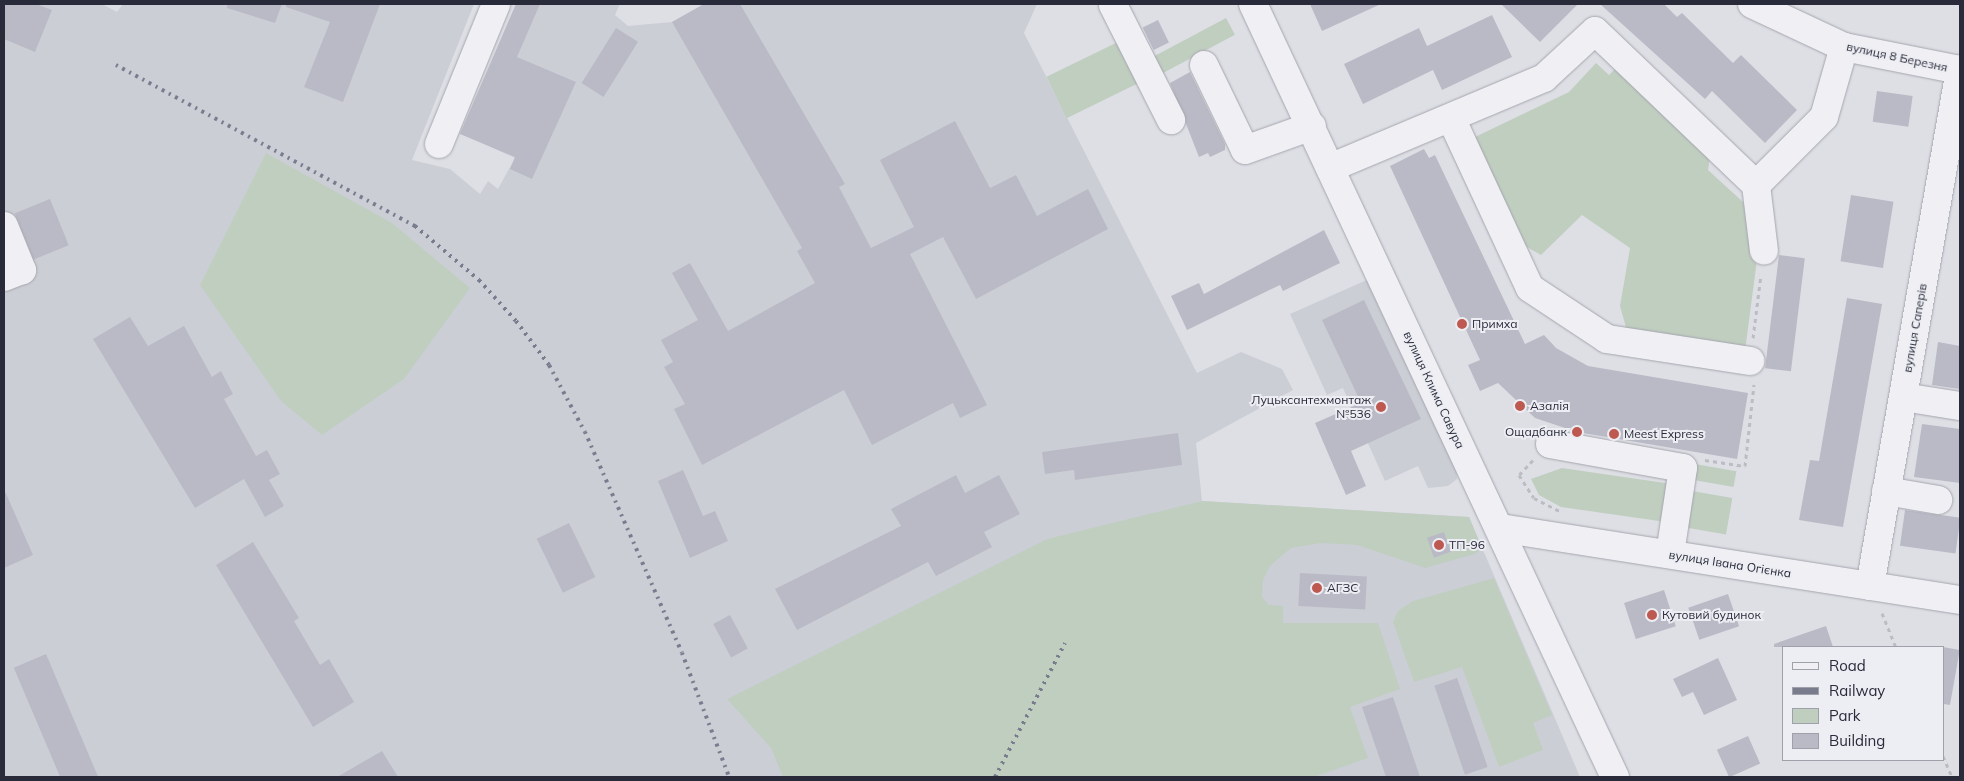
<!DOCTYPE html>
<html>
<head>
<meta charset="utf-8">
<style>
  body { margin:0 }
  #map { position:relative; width:1964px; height:781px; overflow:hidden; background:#dedfe5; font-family:Mulish,sans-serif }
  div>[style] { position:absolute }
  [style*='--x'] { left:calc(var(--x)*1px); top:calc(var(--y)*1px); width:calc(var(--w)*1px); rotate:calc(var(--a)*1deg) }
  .built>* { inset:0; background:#ccced6 }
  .green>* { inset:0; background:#c0cec0; transform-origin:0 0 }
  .building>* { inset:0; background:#b9bac5; transform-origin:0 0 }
  .path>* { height:3px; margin-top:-1.5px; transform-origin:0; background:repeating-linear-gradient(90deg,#bcbdc4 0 4px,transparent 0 8px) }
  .roads { filter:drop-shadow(0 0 1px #a4a5ae) drop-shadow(0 0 1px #a4a5ae) }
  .minor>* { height:28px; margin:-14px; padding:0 14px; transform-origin:14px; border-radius:14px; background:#f0f0f4 }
  .rail>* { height:4px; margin-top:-2px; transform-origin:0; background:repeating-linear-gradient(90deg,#797c8d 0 2.5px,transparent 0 7.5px) }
  .dots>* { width:14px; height:14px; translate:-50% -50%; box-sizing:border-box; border:2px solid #edeef3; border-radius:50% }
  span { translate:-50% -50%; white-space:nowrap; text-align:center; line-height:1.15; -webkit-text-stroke:4px #edeef3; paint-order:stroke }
  .street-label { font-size:12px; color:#292b3a }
  .poi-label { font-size:12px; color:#292b3a }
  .left { translate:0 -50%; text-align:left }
  .right { translate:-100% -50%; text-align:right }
  .frame { position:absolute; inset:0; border:5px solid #292b3a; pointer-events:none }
  .legend { position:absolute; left:1782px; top:646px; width:162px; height:115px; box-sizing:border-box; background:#edeef3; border:1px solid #9fa0a9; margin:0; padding:6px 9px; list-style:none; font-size:15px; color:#292b3a }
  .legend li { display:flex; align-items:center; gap:10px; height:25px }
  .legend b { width:25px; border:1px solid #9fa0a9 }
</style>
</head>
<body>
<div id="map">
  <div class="built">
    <i style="clip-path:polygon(4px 4px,102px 4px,117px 12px,123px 4px,474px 4px,412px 160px,450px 169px,480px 194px,488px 181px,498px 189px,515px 158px,460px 133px,516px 4px,620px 4px,615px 15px,628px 26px,672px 22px,704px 4px,1037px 4px,1024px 33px,1197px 373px,1241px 352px,1282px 369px,1293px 390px,1196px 443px,1202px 501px,1469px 517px,1580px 777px,4px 777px)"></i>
    <i style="clip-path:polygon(1369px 279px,1456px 469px,1457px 479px,1448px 486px,1428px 488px,1418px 466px,1385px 481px,1343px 388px,1327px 395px,1290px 314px)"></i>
  </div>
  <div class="green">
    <i style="left:1226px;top:18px;width:19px;height:85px;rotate:62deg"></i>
    <i style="left:1122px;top:40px;width:46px;height:84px;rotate:64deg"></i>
    <i style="clip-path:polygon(1596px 63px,1609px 75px,1621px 63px,1710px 157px,1708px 170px,1754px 212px,1758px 252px,1745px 351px,1627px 331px,1620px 306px,1630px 248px,1582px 215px,1541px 255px,1525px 246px,1473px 138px,1569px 92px)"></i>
    <i style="clip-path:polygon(266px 153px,392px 223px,470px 288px,404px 379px,322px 435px,281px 401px,200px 285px)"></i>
    <i style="left:1695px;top:464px;width:42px;height:16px;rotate:10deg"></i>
    <i style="clip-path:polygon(1562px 468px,1672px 484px,1666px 522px,1561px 507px,1539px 495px,1531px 479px)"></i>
    <i style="left:1692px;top:491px;width:41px;height:37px;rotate:10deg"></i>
    <i style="clip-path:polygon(1202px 501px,1469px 517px,1482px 548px,1475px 554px,1425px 568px,1357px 545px,1321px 543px,1291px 548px,1270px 566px,1263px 580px,1262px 597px,1269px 605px,1283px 606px,1283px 623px,1378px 623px,1400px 689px,1350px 707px,1368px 758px,1314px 777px,783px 777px,771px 748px,727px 699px,1047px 539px)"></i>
    <i style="clip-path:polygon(1494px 578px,1552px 715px,1533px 723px,1543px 750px,1499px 767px,1462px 667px,1414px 682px,1393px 622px,1398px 611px,1413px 601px)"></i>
  </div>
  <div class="building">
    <i style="clip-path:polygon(4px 4px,36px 4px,52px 10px,35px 52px,4px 39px)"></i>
    <i style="clip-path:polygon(227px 4px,282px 4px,275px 23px,227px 8px)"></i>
    <i style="clip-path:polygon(286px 4px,380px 4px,343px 102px,304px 87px,330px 22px,286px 7px)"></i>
    <i style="clip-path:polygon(516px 4px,540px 4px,517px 57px,576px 82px,532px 179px,510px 169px,515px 157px,460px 134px)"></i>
    <i style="clip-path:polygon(704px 4px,740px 4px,845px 184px,839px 187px,871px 248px,914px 227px,880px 160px,955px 121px,990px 188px,1016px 175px,1037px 216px,1088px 189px,1108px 229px,976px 299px,943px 237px,910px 254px,987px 405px,960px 418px,953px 403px,872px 445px,844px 390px,702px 465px,674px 409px,685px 404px,664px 367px,673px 362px,661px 340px,698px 320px,672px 273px,690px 263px,728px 331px,815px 283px,797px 251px,802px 248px,672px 22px)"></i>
    <i style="clip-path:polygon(1310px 4px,1381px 4px,1322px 31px)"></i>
    <i style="clip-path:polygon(1501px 4px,1578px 4px,1540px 42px)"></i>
    <i style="clip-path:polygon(1600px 4px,1664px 4px,1677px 17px,1682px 13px,1733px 63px,1741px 55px,1797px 110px,1765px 143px,1712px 91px,1705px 99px)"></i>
    <i style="clip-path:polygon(1492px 15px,1512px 57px,1442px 90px,1433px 70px,1363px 104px,1344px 64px,1419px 28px,1427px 46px)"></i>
    <i style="left:1158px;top:20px;width:25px;height:17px;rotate:64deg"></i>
    <i style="left:616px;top:28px;width:26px;height:65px;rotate:32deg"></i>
    <i style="clip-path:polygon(1190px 72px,1225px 144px,1225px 150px,1210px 157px,1208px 153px,1199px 157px,1170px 83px)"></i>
    <i style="left:1877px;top:91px;width:36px;height:31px;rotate:8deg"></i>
    <i style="clip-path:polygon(1424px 149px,1429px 158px,1435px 155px,1525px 344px,1544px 335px,1556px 348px,1588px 366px,1748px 393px,1737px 459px,1577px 432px,1535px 418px,1498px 383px,1480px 391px,1468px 365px,1480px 360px,1390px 166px)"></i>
    <i style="left:1851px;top:195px;width:43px;height:67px;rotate:9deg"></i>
    <i style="left:50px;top:199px;width:50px;height:38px;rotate:68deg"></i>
    <i style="clip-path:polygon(1324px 230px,1340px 263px,1283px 291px,1280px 285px,1187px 330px,1171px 296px,1199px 283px,1204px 294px)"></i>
    <i style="left:1779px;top:255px;width:26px;height:114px;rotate:7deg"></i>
    <i style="clip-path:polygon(1847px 298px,1882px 304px,1843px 527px,1799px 520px,1810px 460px,1819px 461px)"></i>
    <i style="clip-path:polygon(1364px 300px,1421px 419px,1351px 451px,1366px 486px,1346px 495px,1315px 423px,1361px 403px,1322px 320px)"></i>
    <i style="clip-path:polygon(130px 317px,148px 346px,184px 326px,212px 377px,221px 371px,233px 394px,224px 399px,256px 456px,267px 450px,280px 474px,269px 480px,284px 506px,265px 517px,244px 479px,195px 508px,93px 339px)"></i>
    <i style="clip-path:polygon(1938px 342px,1960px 346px,1960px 389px,1932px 385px)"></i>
    <i style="clip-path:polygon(1922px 424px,1960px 429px,1960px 483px,1914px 477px)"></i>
    <i style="clip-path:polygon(1178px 433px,1182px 465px,1075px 480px,1074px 470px,1045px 474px,1042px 452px)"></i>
    <i style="clip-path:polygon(683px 470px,703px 516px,715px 511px,728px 541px,690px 558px,658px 481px)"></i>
    <i style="clip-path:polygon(956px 475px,965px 493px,999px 475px,1020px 514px,984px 532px,992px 547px,936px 576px,928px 562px,797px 630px,775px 589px,901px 526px,891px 509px)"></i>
    <i style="clip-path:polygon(4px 489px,33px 555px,4px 568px)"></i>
    <i style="left:1905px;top:510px;width:56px;height:36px;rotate:8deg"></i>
    <i style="left:569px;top:523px;width:60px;height:36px;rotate:64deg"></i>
    <i style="left:1444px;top:532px;width:21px;height:18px;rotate:71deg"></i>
    <i style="clip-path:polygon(253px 542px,299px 618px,294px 621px,320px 665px,329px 659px,354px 702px,313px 727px,216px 565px)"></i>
    <i style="left:1300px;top:573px;width:67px;height:33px;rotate:3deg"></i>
    <i style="left:1664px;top:590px;width:38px;height:42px;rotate:72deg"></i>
    <i style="left:1728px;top:594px;width:34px;height:42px;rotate:71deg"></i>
    <i style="left:730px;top:615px;width:38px;height:19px;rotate:62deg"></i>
    <i style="clip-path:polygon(1826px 626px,1833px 647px,1774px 647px,1774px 644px)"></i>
    <i style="left:1943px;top:647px;width:17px;height:56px;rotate:10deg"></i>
    <i style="left:46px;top:654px;width:134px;height:35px;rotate:67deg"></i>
    <i style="clip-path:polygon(1718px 658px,1737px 700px,1704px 715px,1693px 692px,1682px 697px,1673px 679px)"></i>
    <i style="left:1457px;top:678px;width:94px;height:24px;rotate:71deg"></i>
    <i style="clip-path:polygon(1393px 697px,1420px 777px,1386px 777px,1362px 707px)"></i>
    <i style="left:1748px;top:736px;width:30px;height:34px;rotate:66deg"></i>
    <i style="clip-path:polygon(382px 751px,398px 777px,337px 777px)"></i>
  </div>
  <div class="path">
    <i style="--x:1753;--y:338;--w:64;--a:-82.8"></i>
    <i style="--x:1533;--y:460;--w:21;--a:133"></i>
    <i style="--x:1519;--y:475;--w:27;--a:57"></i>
    <i style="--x:1534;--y:498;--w:31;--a:27"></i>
    <i style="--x:1705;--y:460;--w:40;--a:8.5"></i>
    <i style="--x:1745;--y:466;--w:82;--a:-83.7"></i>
    <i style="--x:1882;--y:613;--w:37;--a:68"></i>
    <i style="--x:1943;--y:756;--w:23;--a:67"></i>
  </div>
  <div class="roads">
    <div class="minor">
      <i style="--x:1253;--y:4;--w:854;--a:64.91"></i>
      <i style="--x:1752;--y:4;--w:102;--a:25.1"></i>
      <i style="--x:1844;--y:47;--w:118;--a:11.2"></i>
      <i style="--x:1113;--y:5;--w:129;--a:63.2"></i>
      <i style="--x:1204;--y:65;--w:94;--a:64.2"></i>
      <i style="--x:1245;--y:150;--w:71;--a:-19.7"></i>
      <i style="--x:1451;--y:118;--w:187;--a:65.1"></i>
      <i style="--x:1530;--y:288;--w:92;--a:33.5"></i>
      <i style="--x:1607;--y:339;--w:145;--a:8.7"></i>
      <i style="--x:439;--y:144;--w:151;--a:-67.8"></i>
      <i style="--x:1330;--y:168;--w:232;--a:-22.8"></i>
      <i style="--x:1544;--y:78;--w:69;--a:-42.7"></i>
      <i style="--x:1595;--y:31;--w:223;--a:43.7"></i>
      <i style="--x:1756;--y:185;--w:96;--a:-45"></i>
      <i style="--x:1824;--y:117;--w:73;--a:-74.1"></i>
      <i style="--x:1756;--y:185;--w:66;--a:83.1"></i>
      <i style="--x:4;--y:226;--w:48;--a:67.8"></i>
      <i style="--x:22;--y:270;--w:19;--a:159"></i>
      <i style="--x:1903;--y:397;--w:58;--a:9"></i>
      <i style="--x:1550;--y:444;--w:135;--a:10.2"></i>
      <i style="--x:1683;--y:468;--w:87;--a:98.6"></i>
      <i style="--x:1886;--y:491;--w:53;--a:9.8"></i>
      <i style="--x:1500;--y:528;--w:466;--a:8.9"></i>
      <i style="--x:1870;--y:586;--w:524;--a:-80.11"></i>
    </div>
  </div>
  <div class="rail">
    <i style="--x:116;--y:65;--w:340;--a:28.3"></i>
    <i style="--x:415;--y:226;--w:84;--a:40.2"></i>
    <i style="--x:479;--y:280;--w:55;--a:47.9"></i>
    <i style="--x:516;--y:321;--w:55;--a:53.1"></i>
    <i style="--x:549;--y:365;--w:76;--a:61.8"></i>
    <i style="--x:585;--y:432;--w:241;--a:66.3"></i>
    <i style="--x:682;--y:653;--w:133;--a:69.2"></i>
    <i style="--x:995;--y:777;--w:151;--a:-62.4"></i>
  </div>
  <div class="dots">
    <i style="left:1462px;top:324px;background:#bd5950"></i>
    <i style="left:1520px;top:406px;background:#bd5950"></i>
    <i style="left:1381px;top:407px;background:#bd5950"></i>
    <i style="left:1577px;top:432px;background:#bd5950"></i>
    <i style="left:1614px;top:434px;background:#bd5950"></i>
    <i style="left:1439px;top:545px;background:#bd5950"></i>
    <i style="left:1317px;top:588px;background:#bd5950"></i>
    <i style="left:1652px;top:615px;background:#bd5950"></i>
  </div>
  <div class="street-label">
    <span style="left:1897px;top:57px;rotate:12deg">вулиця 8 Березня</span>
    <span style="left:1915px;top:328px;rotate:-80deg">вулиця Саперів</span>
    <span style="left:1434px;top:390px;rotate:65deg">вулиця Клима Савура</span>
    <span style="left:1730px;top:564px;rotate:9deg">вулиця Івана Огієнка</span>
  </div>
  <div class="poi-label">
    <span class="left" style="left:1472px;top:324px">Примха</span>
    <span class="right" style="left:1371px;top:407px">Луцьксантехмонтаж<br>№536</span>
    <span class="left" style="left:1530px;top:406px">Азалія</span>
    <span class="right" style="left:1567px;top:432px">Ощадбанк</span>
    <span class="left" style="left:1624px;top:434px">Meest Express</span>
    <span class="left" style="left:1449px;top:545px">ТП-96</span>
    <span class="left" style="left:1327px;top:588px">АГЗС</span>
    <span class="left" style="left:1662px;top:615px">Кутовий будинок</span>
  </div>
  <div class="frame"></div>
  <ul class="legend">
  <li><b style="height:6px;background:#f0f0f4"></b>Road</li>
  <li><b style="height:6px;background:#797c8d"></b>Railway</li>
  <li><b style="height:14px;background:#c0cec0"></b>Park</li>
  <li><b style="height:14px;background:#b9bac5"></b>Building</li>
  </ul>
</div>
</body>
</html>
